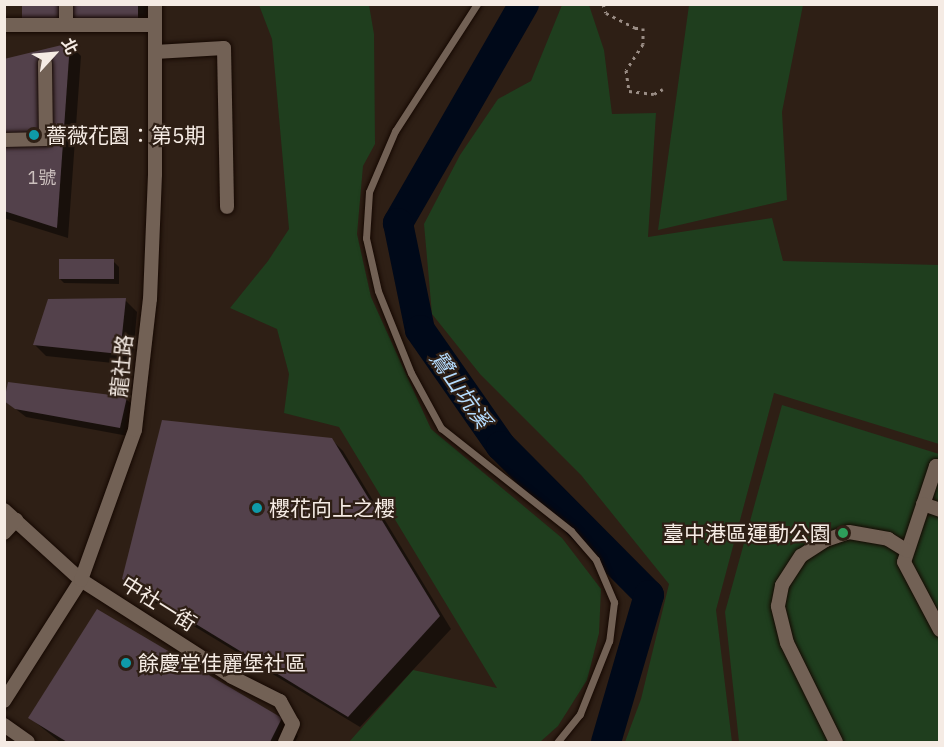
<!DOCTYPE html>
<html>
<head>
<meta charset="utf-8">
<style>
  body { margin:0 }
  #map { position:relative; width:944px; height:747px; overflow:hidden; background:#2e1f15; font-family:"IBM Plex Sans","Noto Sans TC",sans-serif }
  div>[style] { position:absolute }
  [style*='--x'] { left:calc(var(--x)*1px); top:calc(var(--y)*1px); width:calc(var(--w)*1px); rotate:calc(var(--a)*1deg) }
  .green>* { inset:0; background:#1f3e1e }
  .shadow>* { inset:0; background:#0007 }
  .river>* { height:30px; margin:-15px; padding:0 15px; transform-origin:15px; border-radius:15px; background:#000919 }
  .building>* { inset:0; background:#53414b; transform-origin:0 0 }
  .path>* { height:3px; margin-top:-1.5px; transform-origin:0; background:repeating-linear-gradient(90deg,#9a8d85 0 3px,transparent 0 7.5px) }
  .roads { filter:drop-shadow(0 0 2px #150802) drop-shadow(0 0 2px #150802) }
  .lane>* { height:7px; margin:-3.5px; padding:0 3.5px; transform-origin:3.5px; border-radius:3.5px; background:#726155 }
  .street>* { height:14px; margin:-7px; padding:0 7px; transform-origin:7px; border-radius:7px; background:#726155 }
  .dots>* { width:16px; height:16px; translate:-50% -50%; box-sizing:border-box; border:3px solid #2e1f15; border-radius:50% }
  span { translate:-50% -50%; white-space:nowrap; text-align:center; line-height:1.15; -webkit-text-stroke:4.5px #2e1f15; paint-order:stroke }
  .number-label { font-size:18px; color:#ccc0be }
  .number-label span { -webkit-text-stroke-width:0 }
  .poi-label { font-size:21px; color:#f5ebe4 }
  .left { translate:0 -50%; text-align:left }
  .right { translate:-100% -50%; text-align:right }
  .street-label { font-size:21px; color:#f5ebe4 }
  .water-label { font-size:22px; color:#b5dcfe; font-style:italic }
  .frame { position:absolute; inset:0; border:6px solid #f5ebe4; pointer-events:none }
  .north { position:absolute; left:24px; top:24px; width:60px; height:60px; -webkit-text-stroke:4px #2e1f15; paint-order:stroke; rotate:64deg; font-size:16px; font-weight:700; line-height:24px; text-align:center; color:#f5ebe4 }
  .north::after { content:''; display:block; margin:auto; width:21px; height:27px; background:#f5ebe4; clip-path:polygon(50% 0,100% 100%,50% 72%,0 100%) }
</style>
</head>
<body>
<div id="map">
  <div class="green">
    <i style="clip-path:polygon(259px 5px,369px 5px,374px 34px,375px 144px,363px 166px,357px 234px,371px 297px,431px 429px,562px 538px,601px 589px,599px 633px,587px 680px,558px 726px,540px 742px,349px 742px,413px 670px,497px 688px,339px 427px,284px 413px,289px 374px,277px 329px,230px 308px,268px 261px,289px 229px,272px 39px)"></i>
    <i style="clip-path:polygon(562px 5px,589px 5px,604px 50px,612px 114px,656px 113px,648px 237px,772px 218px,783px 261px,939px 265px,939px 444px,774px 393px,716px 610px,732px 742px,625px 742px,641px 699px,669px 584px,581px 475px,480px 374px,432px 314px,424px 224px,460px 155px,498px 99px,531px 81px)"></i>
    <i style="clip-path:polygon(689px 5px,803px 5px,782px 112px,787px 200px,658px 230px)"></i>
    <i style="clip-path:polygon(782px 405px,939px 454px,939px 742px,739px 742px,725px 612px)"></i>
  </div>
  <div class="shadow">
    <i style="clip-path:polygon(24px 4px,149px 4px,150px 31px)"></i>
    <i style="clip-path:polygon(69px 44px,81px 56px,68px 238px,4px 218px,4px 60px)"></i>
    <i style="clip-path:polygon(113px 261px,119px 267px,119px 284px,64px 283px,59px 278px)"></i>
    <i style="clip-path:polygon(125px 300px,137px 312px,132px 365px,46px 356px,35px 345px)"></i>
    <i style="clip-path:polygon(9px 383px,126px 399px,135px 407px,128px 436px,26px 417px,4px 400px)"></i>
    <i style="clip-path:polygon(331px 439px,343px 451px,451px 629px,360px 727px,136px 591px,124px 579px)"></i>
    <i style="clip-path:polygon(30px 718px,281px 719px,298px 736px,295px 742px,60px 742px)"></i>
  </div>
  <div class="river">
    <i style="--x:524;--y:4;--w:253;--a:119.9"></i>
    <i style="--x:398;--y:223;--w:109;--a:78.4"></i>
    <i style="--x:420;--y:330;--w:141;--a:55.1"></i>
    <i style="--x:501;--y:446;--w:210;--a:45.2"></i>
    <i style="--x:649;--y:595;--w:153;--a:106.3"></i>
  </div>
  <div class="building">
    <i style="left:22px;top:4px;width:116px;height:16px"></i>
    <i style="clip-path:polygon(70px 43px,57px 228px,4px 211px,4px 59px)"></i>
    <i style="left:114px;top:259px;width:20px;height:55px;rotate:90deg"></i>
    <i style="clip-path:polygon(126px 298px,120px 354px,33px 345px,48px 299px)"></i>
    <i style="clip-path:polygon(8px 382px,127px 397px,120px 428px,15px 409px,4px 401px)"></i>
    <i style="clip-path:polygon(162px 420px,332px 438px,440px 616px,348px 717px,122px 579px)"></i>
    <i style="clip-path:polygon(97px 609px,282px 718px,270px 742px,67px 742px,28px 718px)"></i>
  </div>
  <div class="path">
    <i style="--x:603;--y:4;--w:9;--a:72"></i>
    <i style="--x:606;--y:13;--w:33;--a:27"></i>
    <i style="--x:635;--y:28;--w:8;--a:0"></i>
    <i style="--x:643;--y:28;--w:16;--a:90"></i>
    <i style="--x:643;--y:44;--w:31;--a:123"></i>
    <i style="--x:626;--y:70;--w:21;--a:82"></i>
    <i style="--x:629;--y:91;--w:25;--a:7"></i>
    <i style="--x:654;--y:94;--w:10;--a:-29"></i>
  </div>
  <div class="roads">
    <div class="lane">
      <i style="--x:477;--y:4;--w:151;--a:122.8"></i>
      <i style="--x:395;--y:131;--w:66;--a:113.1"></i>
      <i style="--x:369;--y:192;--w:46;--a:93.7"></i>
      <i style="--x:366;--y:238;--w:54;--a:77.2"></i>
      <i style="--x:378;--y:291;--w:88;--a:68.1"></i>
      <i style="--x:411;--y:373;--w:63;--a:61.4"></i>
      <i style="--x:441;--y:428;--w:166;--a:38.4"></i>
      <i style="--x:571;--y:531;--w:38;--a:49"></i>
      <i style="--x:596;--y:560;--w:46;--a:66.8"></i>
      <i style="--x:614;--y:602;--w:39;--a:97"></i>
      <i style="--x:609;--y:641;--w:79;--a:111.7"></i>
      <i style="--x:580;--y:714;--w:36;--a:129"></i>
    </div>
    <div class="street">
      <i style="--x:66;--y:4;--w:21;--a:90"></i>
      <i style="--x:4;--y:25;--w:151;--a:0"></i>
      <i style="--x:155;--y:52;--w:69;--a:-3.3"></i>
      <i style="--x:224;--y:48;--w:159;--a:88.9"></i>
      <i style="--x:4;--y:140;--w:42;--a:-1.4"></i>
      <i style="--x:46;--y:139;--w:76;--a:-90.8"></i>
      <i style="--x:940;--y:467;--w:4;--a:-166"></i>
      <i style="--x:936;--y:466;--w:101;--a:108.4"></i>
      <i style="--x:904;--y:562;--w:77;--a:62.1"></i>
      <i style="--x:923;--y:504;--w:18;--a:19"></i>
      <i style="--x:4;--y:510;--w:104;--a:42.3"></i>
      <i style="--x:81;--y:580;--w:179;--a:32.7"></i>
      <i style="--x:232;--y:677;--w:54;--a:26.6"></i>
      <i style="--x:280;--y:701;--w:26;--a:61"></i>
      <i style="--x:293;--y:724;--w:20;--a:114"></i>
      <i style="--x:4;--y:533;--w:18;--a:-47"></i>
      <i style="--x:4;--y:701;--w:143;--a:-57.5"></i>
      <i style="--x:81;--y:580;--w:159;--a:-70.2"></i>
      <i style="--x:135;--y:430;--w:132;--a:-83.5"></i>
      <i style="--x:150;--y:299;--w:125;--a:-87.7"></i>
      <i style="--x:155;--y:174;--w:170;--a:-90"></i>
      <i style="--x:4;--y:725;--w:29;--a:35"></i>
      <i style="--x:836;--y:742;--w:110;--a:-116.3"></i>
      <i style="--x:787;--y:643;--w:38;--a:-104"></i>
      <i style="--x:778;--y:606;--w:21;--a:-79"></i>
      <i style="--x:782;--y:585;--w:35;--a:-57"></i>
      <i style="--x:801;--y:556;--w:30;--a:-33"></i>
      <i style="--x:826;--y:540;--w:24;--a:-19"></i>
      <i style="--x:849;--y:532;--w:40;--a:10"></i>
      <i style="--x:888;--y:539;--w:22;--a:32"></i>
    </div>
  </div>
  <div class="dots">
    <i style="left:34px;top:135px;background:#0f9aa8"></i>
    <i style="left:257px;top:508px;background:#0f9aa8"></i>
    <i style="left:843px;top:533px;background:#2e9e5b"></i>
    <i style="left:126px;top:663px;background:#0f9aa8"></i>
  </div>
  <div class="number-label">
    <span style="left:42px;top:178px">1號</span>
  </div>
  <div class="poi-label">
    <span class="left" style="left:46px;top:135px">薔薇花園：第5期</span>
    <span class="left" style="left:269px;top:508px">櫻花向上之櫻</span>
    <span class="right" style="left:831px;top:533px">臺中港區運動公園</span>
    <span class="left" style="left:138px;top:663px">餘慶堂佳麗堡社區</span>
  </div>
  <div class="street-label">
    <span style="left:121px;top:366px;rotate:-84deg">龍社路</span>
    <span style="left:159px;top:603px;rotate:32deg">中社一街</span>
  </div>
  <div class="water-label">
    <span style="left:461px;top:389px;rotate:55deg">鷺山坑溪</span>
  </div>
  <div class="frame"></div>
  <div class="north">北</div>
</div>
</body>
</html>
